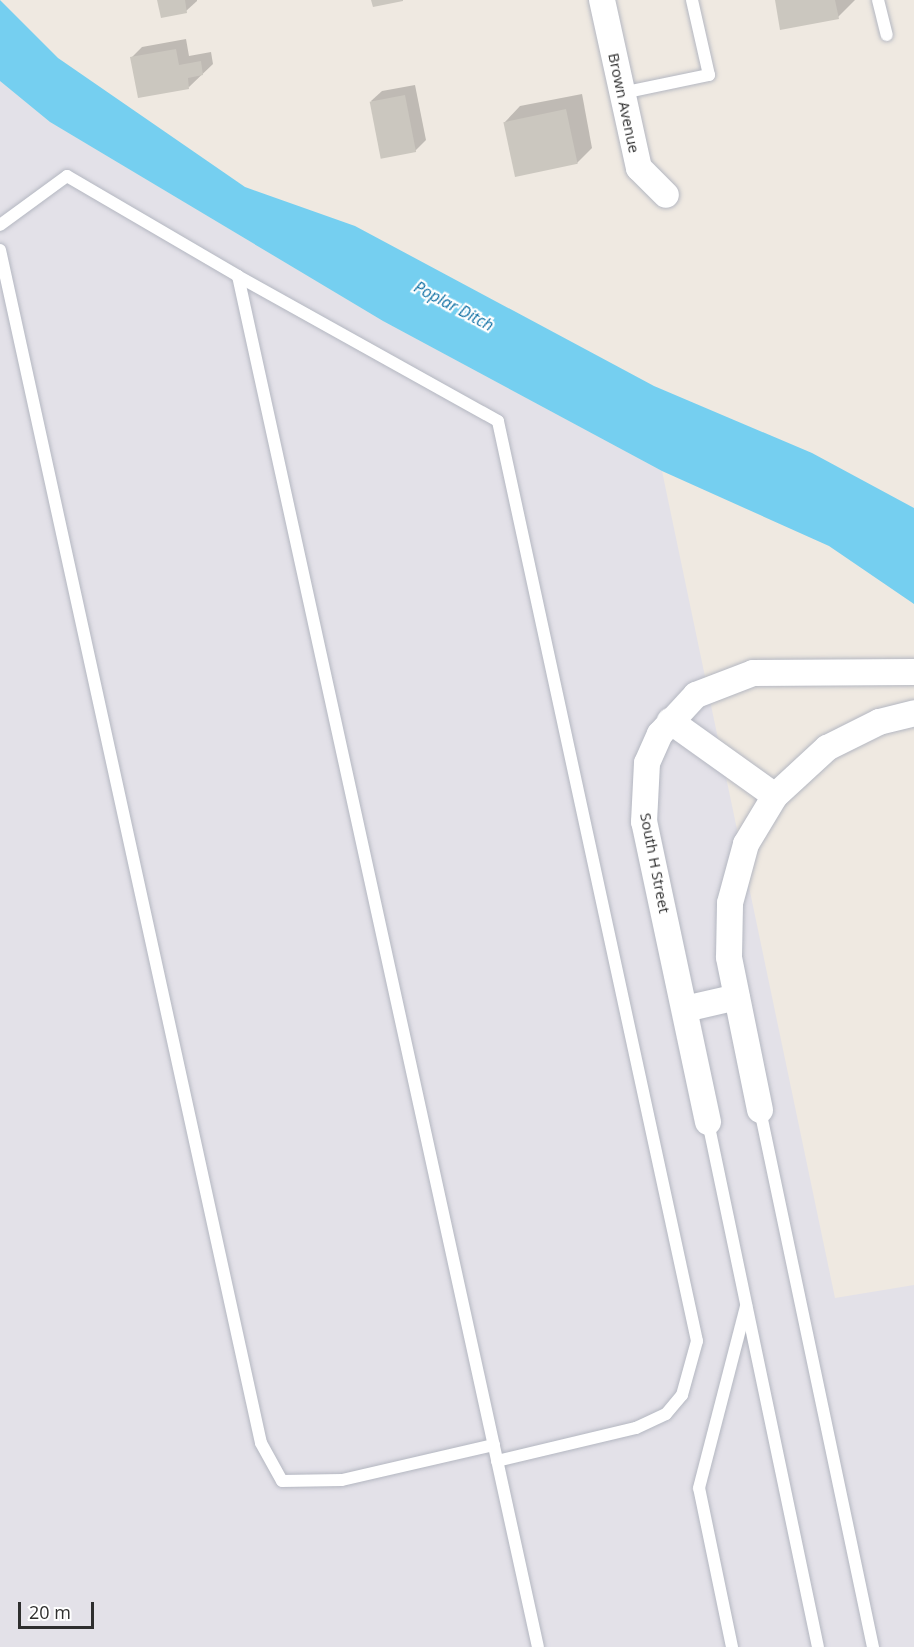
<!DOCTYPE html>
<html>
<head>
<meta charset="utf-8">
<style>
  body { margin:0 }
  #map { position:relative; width:914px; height:1647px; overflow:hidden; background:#efe9e1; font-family:"Open Sans",sans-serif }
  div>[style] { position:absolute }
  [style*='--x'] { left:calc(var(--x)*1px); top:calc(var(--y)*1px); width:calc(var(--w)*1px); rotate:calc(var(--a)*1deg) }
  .industrial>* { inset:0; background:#e3e1e8 }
  .water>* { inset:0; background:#75cff0 }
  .shadow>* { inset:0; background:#0003 }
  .building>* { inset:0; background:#cbc7bf; transform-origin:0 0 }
  .roads { filter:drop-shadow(0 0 2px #b4b7c1) drop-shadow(0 0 2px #b4b7c1) }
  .lane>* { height:12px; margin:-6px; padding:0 6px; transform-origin:6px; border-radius:6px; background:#fff }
  .street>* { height:26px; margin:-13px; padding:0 13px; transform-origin:13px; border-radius:13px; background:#fff }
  span { translate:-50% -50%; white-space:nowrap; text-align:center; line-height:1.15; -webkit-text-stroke:4.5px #fff; paint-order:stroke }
  .street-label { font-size:15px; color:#2e2e2e }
  .water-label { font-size:16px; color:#0d6fa3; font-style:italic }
  .scale { position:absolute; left:18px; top:1602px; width:76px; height:27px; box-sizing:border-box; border:3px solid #2e2e2e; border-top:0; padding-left:8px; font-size:18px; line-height:21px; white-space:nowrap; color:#2e2e2e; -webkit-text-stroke:4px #fff; paint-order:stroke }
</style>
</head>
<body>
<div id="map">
  <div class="industrial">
    <i style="clip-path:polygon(0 81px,50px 122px,383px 321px,662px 471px,835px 1298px,914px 1285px,914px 1647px,0 1647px)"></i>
  </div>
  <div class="water">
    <i style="clip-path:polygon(0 0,58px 58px,245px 187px,355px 226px,654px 386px,812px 453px,914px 508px,914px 604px,829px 546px,662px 471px,383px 321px,50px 122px,0 81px)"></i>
  </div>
  <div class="shadow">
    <i style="clip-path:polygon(159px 0,197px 0,197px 1px,186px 11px)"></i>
    <i style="clip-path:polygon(776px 0,855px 0,838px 17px)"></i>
    <i style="clip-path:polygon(186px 39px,189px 56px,211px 52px,213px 64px,189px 87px,131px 58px,142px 47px)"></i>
    <i style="clip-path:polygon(415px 85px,426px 140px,415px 151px,371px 101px,382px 91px)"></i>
    <i style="clip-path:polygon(582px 94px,592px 148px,577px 163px,505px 122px,520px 106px)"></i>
  </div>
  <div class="building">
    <i style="clip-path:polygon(157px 0,185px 0,187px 13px,161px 18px)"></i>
    <i style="clip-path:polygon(371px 0,403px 0,403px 1px,373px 7px)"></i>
    <i style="clip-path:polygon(775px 0,835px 0,839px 19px,780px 30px)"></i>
    <i style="clip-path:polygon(176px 49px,179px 65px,201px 61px,203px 75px,188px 78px,189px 89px,138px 98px,130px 57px)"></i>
    <i style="left:405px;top:95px;width:58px;height:36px;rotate:79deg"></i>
    <i style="left:566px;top:109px;width:56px;height:64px;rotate:78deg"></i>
  </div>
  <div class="roads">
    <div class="lane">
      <i style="--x:878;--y:0;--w:36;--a:76"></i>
      <i style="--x:622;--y:93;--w:89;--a:-11.7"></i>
      <i style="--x:709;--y:75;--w:77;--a:-102.8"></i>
      <i style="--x:0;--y:225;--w:83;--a:-36.2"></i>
      <i style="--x:67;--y:176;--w:198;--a:30.3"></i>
      <i style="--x:0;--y:250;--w:1221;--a:77.66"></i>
      <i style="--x:261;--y:1443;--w:43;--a:61.1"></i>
      <i style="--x:282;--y:1481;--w:60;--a:-1"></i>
      <i style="--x:342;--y:1480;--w:156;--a:-13"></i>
      <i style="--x:760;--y:1110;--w:549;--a:78.12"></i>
      <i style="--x:708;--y:1122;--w:536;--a:78.17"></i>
      <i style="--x:497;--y:1461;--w:143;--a:-13.4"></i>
      <i style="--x:636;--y:1428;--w:33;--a:-25"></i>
      <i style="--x:666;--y:1414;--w:25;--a:-50"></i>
      <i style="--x:682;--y:1395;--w:56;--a:-74.5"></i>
      <i style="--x:697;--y:1341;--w:941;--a:-102.21"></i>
      <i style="--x:498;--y:421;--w:298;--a:-150.9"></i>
      <i style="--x:238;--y:276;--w:1403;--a:77.66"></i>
      <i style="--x:732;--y:1647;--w:162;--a:-101.7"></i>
      <i style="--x:699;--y:1488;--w:188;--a:-75.5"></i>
    </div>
    <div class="street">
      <i style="--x:602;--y:0;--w:172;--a:77.6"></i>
      <i style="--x:639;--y:168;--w:38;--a:45"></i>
      <i style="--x:670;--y:721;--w:129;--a:35.5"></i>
      <i style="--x:685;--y:1009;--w:53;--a:-13"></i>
      <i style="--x:760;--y:1110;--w:156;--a:-101.5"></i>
      <i style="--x:729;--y:957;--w:54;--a:-88.9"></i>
      <i style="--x:730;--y:903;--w:61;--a:-74.8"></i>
      <i style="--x:746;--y:844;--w:56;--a:-58.9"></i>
      <i style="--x:775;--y:796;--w:71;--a:-42.7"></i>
      <i style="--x:827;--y:748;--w:58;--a:-26.6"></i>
      <i style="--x:879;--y:722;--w:36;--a:-14"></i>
      <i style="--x:708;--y:1122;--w:307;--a:-102"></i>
      <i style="--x:644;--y:822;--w:59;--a:-87.1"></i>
      <i style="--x:647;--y:763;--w:32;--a:-66"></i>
      <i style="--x:660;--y:734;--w:53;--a:-47.3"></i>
      <i style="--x:696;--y:695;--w:61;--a:-21.1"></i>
      <i style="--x:753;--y:673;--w:161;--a:-0.4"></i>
    </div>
  </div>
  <div class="street-label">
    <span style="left:624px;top:103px;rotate:78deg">Brown Avenue</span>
    <span style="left:655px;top:863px;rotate:79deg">South H Street</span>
  </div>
  <div class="water-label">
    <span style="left:454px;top:306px;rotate:28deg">Poplar Ditch</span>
  </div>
  <div class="scale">20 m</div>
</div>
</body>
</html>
